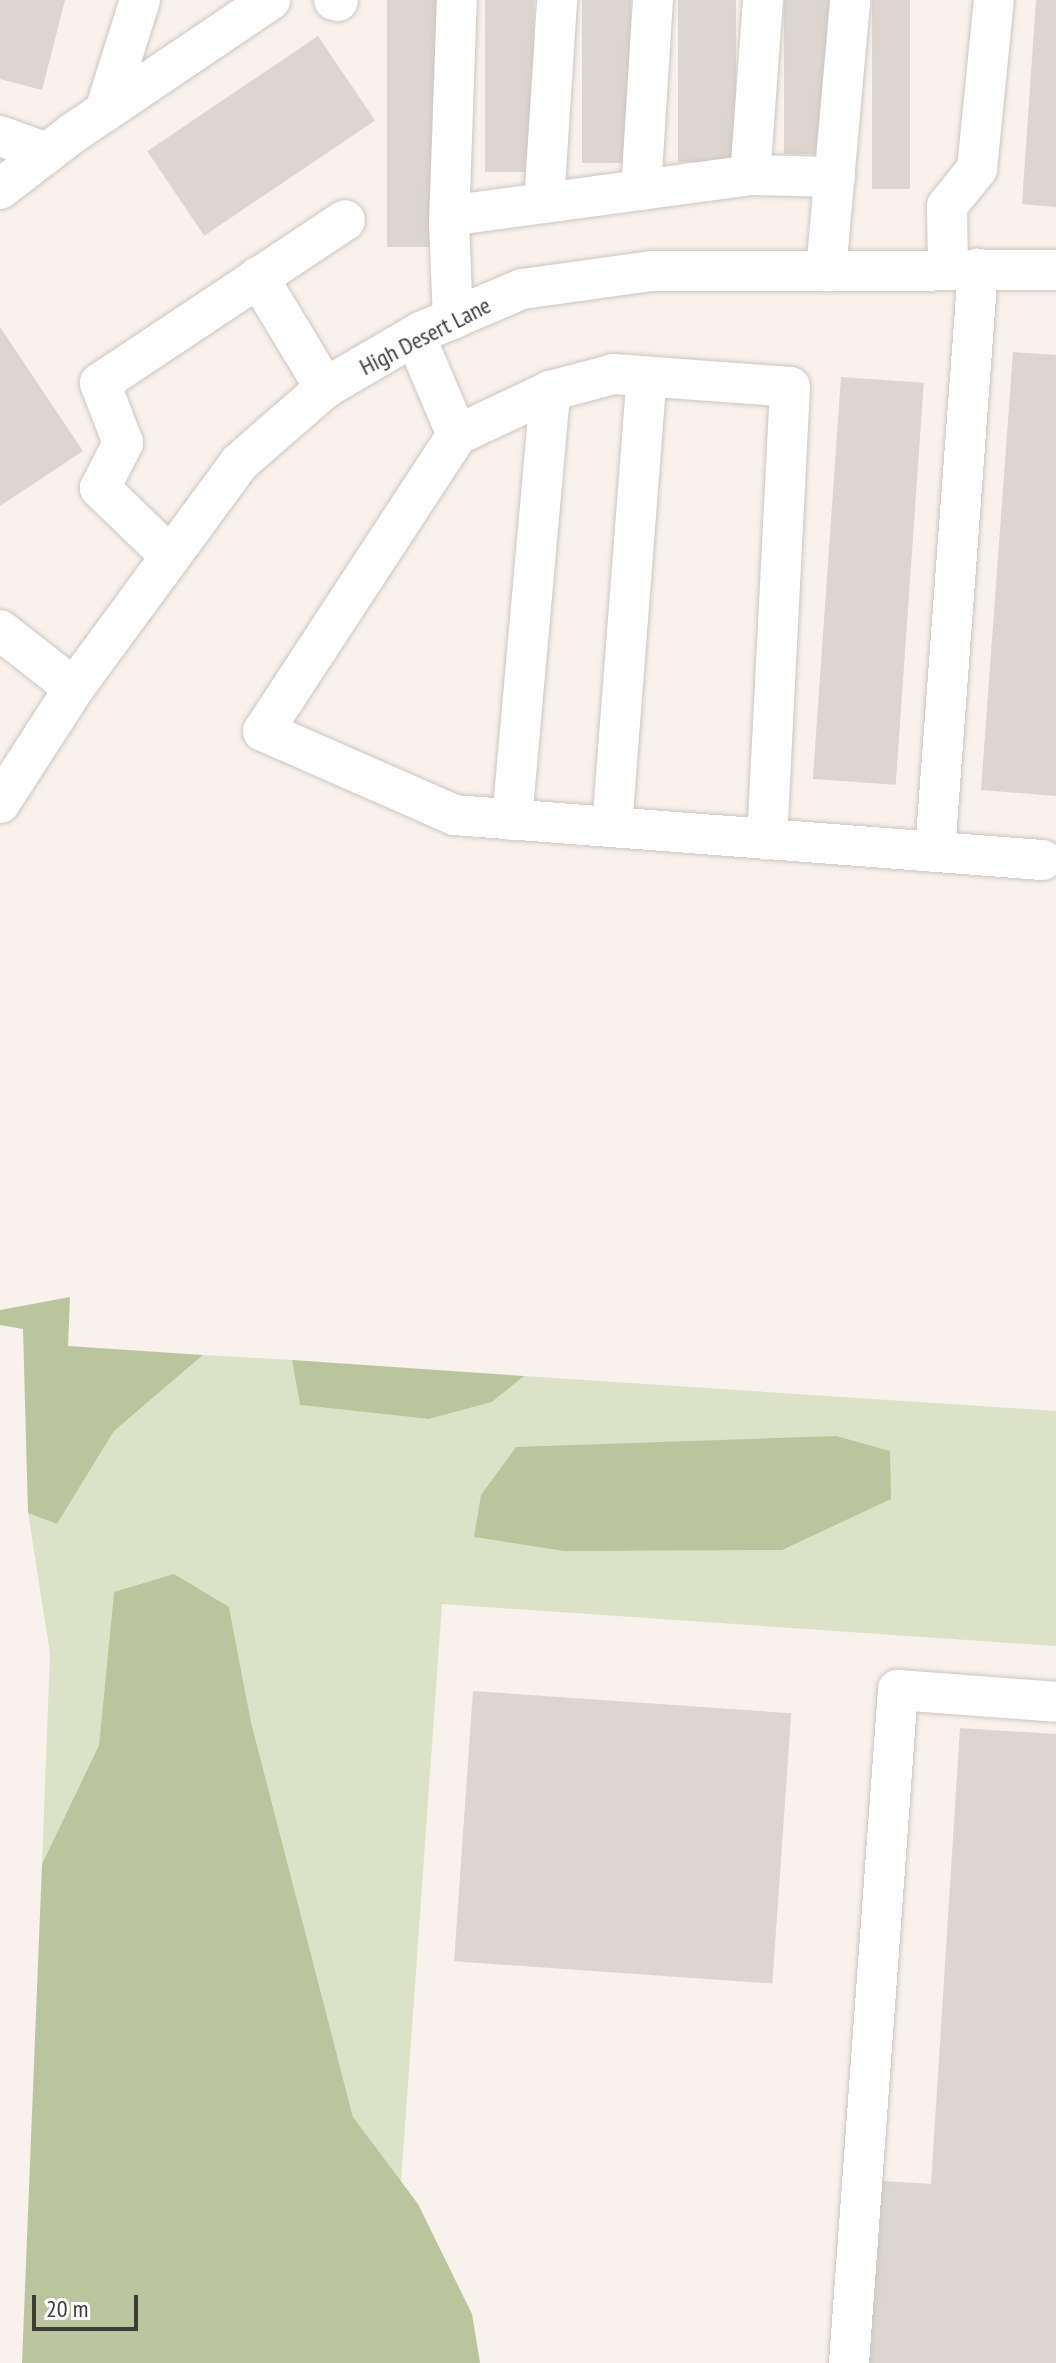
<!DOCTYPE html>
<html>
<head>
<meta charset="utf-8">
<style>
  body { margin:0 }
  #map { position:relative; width:1056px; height:2363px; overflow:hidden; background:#f9f1eb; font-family:"PT Sans Narrow",sans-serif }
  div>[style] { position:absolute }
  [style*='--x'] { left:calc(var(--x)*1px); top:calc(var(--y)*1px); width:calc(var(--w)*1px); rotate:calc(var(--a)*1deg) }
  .green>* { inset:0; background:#dbe2c8 }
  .forest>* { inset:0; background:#bac59e }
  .building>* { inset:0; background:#ddd5cf; transform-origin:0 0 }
  .roads { filter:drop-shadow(0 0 2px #cec5c0) drop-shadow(0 0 2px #cec5c0) }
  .minor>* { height:40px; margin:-20px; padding:0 20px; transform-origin:20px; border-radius:20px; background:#fff }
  span { translate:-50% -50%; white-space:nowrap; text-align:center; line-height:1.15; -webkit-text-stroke:6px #fff; paint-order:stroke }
  .street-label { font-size:24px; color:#3d3a38 }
  .scale { position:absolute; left:32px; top:2295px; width:106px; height:36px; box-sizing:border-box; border:4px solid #3d3a38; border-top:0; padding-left:10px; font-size:24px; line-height:28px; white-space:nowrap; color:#3d3a38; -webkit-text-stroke:6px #fff; paint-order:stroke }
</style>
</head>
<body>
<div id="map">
  <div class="green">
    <i style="clip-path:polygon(203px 1355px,292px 1360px,300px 1405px,429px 1419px,492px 1402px,524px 1376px,1056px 1411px,1056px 1646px,442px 1604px,401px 2182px,353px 2117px,251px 1722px,229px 1607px,114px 1592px,99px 1745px,42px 1864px,50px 1653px,28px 1513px,57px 1524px,114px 1431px)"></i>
  </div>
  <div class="forest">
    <i style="clip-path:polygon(70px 1297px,68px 1346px,203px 1355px,114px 1431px,57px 1524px,28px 1513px,23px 1329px,0 1325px,0 1310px)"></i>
    <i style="clip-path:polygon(292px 1360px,524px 1376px,492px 1402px,429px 1419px,300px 1405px)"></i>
    <i style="clip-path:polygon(836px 1436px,890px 1451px,891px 1499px,782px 1550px,564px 1551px,474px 1537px,481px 1495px,516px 1447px)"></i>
    <i style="clip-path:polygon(174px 1574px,229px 1607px,251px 1722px,353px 2117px,418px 2204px,472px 2314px,480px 2363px,22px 2363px,42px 1864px,99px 1745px,114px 1592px)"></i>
  </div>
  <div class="building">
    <i style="clip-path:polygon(0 0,65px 0,42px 90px,0 79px)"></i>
    <i style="left:387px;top:0;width:51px;height:247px"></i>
    <i style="left:485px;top:0;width:49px;height:172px"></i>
    <i style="left:582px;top:0;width:49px;height:163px"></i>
    <i style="left:678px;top:0;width:58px;height:162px"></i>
    <i style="left:784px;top:0;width:49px;height:154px"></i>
    <i style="left:872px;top:0;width:38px;height:189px"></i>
    <i style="clip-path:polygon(1036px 0,1056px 0,1056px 207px,1022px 204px)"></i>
    <i style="left:318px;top:36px;width:102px;height:206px;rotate:56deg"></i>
    <i style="clip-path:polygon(0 327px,83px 451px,0 506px)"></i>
    <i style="clip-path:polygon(1013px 352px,1056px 355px,1056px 796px,981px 790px)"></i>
    <i style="left:841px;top:377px;width:83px;height:403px;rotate:4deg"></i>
    <i style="left:473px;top:1691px;width:319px;height:271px;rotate:4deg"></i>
    <i style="clip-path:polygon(960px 1728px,1056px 1734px,1056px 2363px,857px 2363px,868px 2180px,931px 2184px)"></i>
  </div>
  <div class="roads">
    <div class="minor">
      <i style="--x:334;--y:0;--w:4;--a:14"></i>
      <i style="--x:763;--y:0;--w:175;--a:94.2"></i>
      <i style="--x:750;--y:175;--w:85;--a:1.3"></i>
      <i style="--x:105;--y:111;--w:116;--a:-72.5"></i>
      <i style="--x:0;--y:136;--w:50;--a:19.9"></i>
      <i style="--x:0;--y:189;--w:92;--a:-37.5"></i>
      <i style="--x:73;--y:133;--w:238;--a:-34"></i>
      <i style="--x:641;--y:190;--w:190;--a:-86.4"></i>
      <i style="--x:544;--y:203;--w:203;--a:-86.3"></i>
      <i style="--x:449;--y:224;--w:224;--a:-88"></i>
      <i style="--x:948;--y:269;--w:63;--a:-90.9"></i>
      <i style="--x:947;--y:206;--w:48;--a:-51"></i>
      <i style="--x:977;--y:169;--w:170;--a:-84.3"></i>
      <i style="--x:826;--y:271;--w:272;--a:-84.9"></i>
      <i style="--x:258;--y:277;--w:130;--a:58.9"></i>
      <i style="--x:453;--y:319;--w:95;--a:-92.4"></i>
      <i style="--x:449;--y:224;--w:17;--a:-36"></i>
      <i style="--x:463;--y:214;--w:290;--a:-7.7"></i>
      <i style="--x:415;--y:336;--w:108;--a:67"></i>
      <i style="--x:457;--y:435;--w:354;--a:123.2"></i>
      <i style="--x:263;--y:731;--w:209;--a:23.7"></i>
      <i style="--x:454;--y:815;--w:590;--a:4.38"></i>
      <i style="--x:457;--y:435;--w:103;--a:-25.3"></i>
      <i style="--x:550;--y:391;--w:66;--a:-14.9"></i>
      <i style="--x:614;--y:374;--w:176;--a:4.2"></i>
      <i style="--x:790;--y:387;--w:453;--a:92.9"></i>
      <i style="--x:168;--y:554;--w:95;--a:-135.9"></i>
      <i style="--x:100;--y:488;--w:51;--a:-62.9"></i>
      <i style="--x:123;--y:443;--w:64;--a:-111"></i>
      <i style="--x:100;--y:383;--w:294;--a:-33.6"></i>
      <i style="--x:0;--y:630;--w:94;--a:38.1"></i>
      <i style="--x:0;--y:803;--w:137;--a:-57.2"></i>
      <i style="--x:74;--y:688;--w:279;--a:-53.7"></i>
      <i style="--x:239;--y:463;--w:114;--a:-41.1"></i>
      <i style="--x:325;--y:388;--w:111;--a:-30.3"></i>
      <i style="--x:421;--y:332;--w:110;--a:-23.1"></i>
      <i style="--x:522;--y:289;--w:131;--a:-7.9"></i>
      <i style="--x:652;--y:271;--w:404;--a:-0.1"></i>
      <i style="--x:512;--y:820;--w:431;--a:-84.9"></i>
      <i style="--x:612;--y:827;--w:451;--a:-85.6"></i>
      <i style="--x:935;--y:852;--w:585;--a:-85.78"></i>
      <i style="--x:849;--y:2363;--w:675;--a:-85.84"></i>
      <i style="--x:898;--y:1690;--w:158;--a:4.3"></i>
    </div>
  </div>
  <div class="street-label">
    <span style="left:425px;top:336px;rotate:-27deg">High Desert Lane</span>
  </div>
  <div class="scale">20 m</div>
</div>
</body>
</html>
